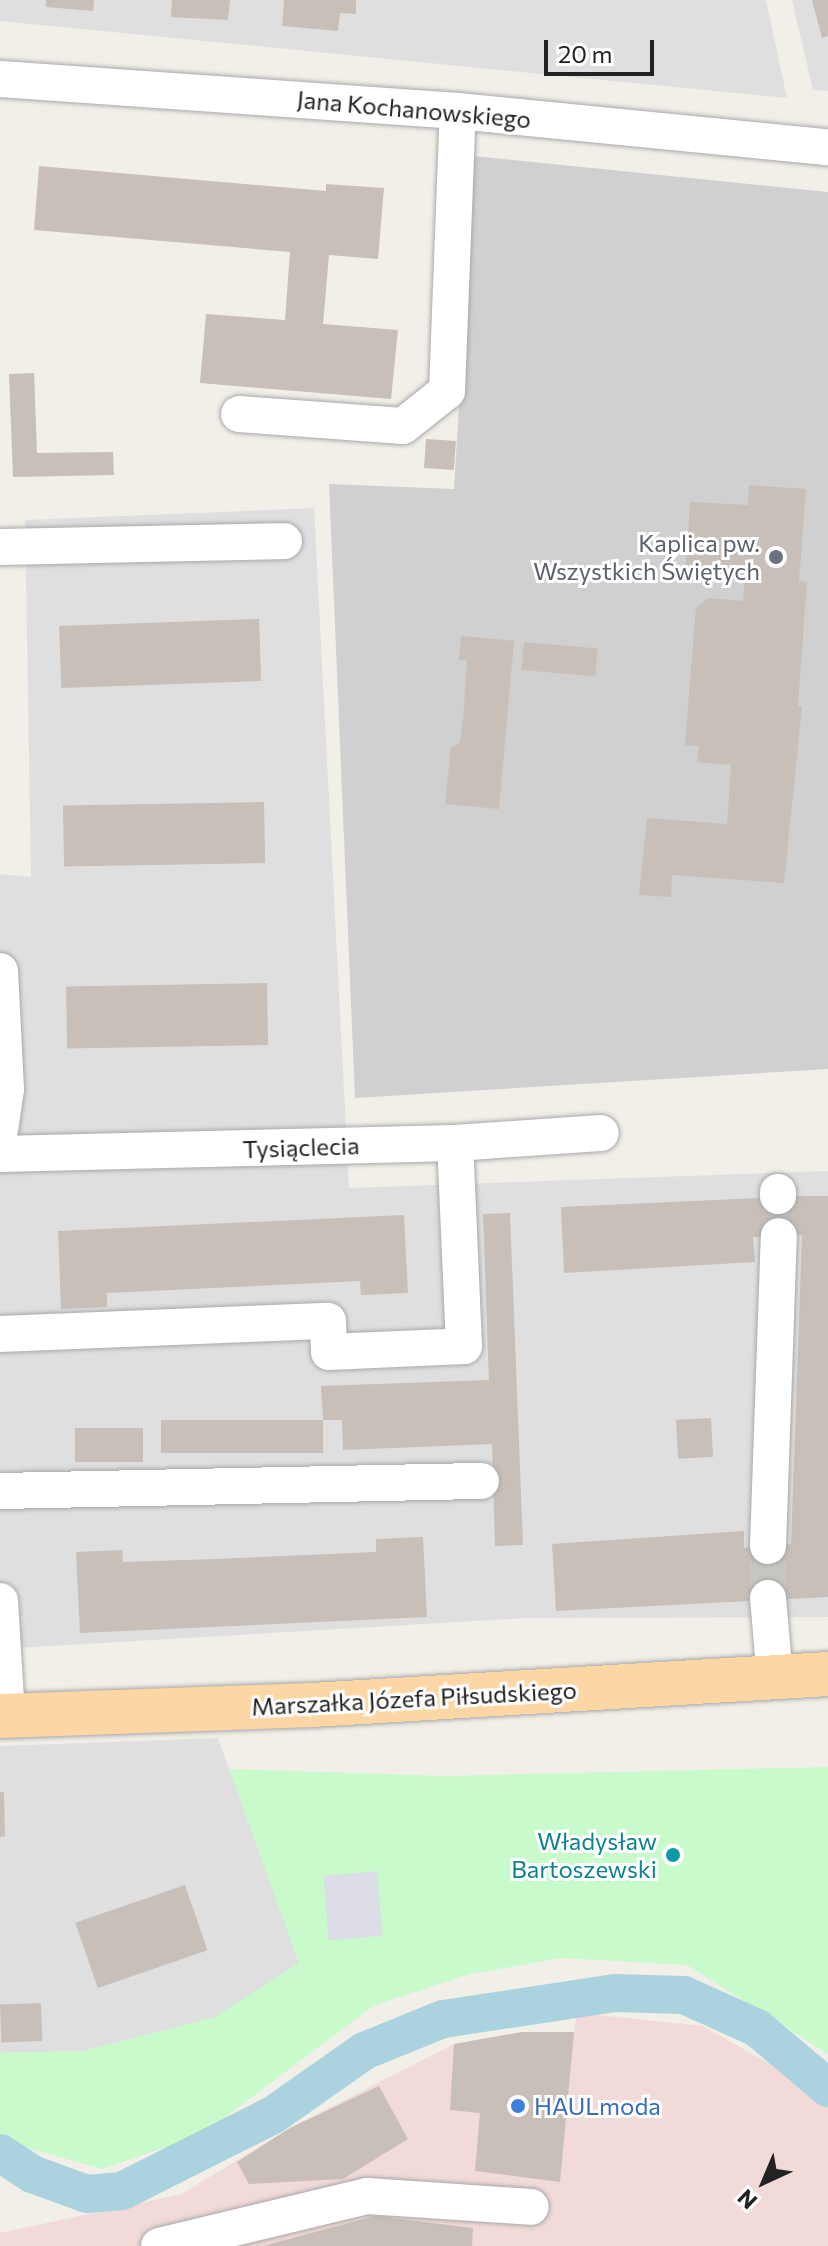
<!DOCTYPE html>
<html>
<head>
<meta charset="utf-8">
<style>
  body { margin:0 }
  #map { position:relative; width:828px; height:2246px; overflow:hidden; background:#f2efe9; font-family:Commissioner,sans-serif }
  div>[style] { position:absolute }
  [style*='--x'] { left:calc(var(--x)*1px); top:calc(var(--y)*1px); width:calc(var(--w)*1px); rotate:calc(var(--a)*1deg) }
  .residential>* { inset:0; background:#e0dfdf }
  .commercial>* { inset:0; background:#f2dad9 }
  .religious>* { inset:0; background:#d0d0d0 }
  .park>* { inset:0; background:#c8facc }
  .plaza>* { inset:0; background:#dddde8; transform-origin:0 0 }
  .canal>* { height:38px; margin:-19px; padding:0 19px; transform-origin:19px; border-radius:19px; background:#aad3df }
  .building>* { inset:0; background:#c7bfb8; transform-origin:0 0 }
  .minor-tunnel>* { height:36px; margin-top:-18px; transform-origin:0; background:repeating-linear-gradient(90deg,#c8c6c1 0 36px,transparent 0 54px) }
  .roads { filter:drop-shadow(0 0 2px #a9a9a9) drop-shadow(0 0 2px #a9a9a9) }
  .minor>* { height:36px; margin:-18px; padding:0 18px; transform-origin:18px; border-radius:18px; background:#fff }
  .major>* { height:44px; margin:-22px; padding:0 22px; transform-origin:22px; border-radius:22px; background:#fcd6a4 }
  .dots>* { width:22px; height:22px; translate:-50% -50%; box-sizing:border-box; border:4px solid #fff; border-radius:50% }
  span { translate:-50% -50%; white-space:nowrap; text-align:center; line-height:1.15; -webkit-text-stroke:6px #fff; paint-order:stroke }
  .street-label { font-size:24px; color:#222 }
  .worship-label { font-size:24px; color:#5b616d }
  .right { translate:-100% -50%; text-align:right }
  .culture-label { font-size:24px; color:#0d838f }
  .shop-label { font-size:24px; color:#366cbe }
  .left { translate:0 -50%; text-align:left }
  .north { position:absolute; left:724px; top:2142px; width:80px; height:80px; -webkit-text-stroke:6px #fff; paint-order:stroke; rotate:224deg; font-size:22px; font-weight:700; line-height:32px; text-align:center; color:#222 }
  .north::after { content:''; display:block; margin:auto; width:28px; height:36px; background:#222; clip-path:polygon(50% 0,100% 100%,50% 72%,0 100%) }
  .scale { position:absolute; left:544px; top:40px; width:110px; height:36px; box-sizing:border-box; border:4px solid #222; border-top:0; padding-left:10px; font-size:24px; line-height:28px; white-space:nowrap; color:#222; -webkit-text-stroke:6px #fff; paint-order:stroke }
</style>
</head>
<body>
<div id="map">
  <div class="residential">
    <i style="clip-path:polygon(0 0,766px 0,787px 98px,0 21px)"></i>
    <i style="clip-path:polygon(792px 0,828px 0,828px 91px,813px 90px)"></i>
    <i style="clip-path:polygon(314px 508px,349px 1188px,828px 1171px,828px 1617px,528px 1618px,0 1649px,0 874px,31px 877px,25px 520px)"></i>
    <i style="clip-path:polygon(218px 1738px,300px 1963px,216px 2017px,83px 2051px,0 2053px,0 1746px)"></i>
  </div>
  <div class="commercial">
    <i style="clip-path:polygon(597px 2015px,703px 2026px,791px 2076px,828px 2105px,828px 2246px,0 2246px,0 2233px,182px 2194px,290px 2128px,454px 2044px,522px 2032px,574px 2032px,576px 2017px)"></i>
  </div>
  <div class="religious">
    <i style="clip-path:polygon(474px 156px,828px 192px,828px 1069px,355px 1098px,329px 484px,454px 489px)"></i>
  </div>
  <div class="park">
    <i style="clip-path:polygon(828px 1767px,828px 2054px,687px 1965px,562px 1958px,470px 1974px,375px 2005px,201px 2135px,102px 2169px,0 2140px,0 2053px,83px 2051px,215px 2017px,299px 1963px,229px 1769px,445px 1776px)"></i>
  </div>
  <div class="plaza">
    <i style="left:377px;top:1871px;width:65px;height:54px;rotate:85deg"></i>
  </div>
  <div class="canal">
    <i style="--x:0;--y:2153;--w:38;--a:33"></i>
    <i style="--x:32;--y:2174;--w:59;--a:20"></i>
    <i style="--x:87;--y:2194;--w:35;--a:-5"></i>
    <i style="--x:122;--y:2191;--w:169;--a:-26.7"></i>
    <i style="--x:273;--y:2115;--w:111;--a:-35.1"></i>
    <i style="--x:364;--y:2051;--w:85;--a:-22.1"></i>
    <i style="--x:443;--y:2019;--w:174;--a:-8.6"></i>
    <i style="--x:615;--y:1993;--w:69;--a:1.7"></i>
    <i style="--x:684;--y:1995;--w:80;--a:24.3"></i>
    <i style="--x:757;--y:2028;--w:93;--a:40.2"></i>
  </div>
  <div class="building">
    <i style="clip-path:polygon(46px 0,94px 0,93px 11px,46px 7px)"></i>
    <i style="clip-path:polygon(172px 0,230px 0,228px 20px,171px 17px)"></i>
    <i style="clip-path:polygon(284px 0,356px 0,356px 14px,340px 13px,338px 31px,282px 26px)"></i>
    <i style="clip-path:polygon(812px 0,828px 0,828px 36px,822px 38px)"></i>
    <i style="clip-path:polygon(39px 166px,326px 191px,326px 184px,384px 188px,378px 259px,329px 255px,323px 324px,398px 330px,391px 399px,200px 383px,206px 314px,285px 320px,290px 252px,34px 230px)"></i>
    <i style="clip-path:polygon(34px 373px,37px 453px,113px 452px,114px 475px,13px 477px,9px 374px)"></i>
    <i style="left:426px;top:439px;width:30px;height:29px;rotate:4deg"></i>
    <i style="clip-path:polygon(749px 485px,806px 489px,799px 581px,807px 582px,798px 706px,802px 707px,784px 883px,672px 875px,671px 897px,639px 895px,647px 818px,727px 824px,731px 765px,697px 762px,699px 746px,685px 745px,688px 706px,696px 608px,708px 598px,743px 601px,745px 580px,685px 576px,690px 502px,748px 505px)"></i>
    <i style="left:259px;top:619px;width:62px;height:200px;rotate:88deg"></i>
    <i style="clip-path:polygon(461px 636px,514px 641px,499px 809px,445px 804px,451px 747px,460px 743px,463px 719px,467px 661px,459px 660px)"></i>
    <i style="left:524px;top:642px;width:74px;height:28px;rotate:5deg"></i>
    <i style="left:264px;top:802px;width:61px;height:201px;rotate:89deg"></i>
    <i style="left:267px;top:983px;width:62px;height:201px;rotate:89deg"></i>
    <i style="clip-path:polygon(804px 1196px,828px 1196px,828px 1597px,556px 1611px,552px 1544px,744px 1531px,744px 1548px,791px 1544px,802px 1235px,753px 1237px,755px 1262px,564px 1273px,561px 1207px)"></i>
    <i style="clip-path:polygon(510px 1213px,523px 1545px,495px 1546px,492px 1444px,343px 1450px,342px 1420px,323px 1420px,321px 1386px,489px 1380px,483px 1214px)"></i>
    <i style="clip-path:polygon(404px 1215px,408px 1293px,361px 1295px,360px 1281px,107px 1293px,107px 1307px,61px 1309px,58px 1231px)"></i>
    <i style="left:711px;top:1418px;width:39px;height:35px;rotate:87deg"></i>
    <i style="left:323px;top:1420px;width:33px;height:162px;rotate:90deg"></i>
    <i style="left:75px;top:1428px;width:68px;height:34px"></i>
    <i style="clip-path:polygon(423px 1537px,427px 1617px,80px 1633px,76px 1552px,122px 1550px,123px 1562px,216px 1559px,376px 1552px,376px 1539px)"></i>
    <i style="clip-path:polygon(0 1792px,4px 1792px,5px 1836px,0 1837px)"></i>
    <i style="left:185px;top:1885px;width:69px;height:116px;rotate:71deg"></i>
    <i style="left:41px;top:2003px;width:38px;height:41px;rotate:88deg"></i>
    <i style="clip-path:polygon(522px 2032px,574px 2032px,560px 2182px,475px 2171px,480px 2113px,450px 2110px,454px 2044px)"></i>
    <i style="clip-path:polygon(379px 2086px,408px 2139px,343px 2179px,249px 2184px,237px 2162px,290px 2128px)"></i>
    <i style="clip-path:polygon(375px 2216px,473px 2228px,472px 2246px,263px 2246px)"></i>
  </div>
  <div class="minor-tunnel">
    <i style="--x:768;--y:1598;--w:52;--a:-90"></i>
  </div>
  <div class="roads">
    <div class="minor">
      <i style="--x:0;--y:79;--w:459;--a:4"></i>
      <i style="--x:458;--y:111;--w:372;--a:5.6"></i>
      <i style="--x:239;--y:414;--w:164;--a:4.2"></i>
      <i style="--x:403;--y:426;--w:56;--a:-38.5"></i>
      <i style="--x:447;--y:391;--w:280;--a:-87.8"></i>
      <i style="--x:0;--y:547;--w:284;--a:-1.2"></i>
      <i style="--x:0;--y:971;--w:118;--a:87.1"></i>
      <i style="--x:6;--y:1089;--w:41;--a:98.3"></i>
      <i style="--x:0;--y:1154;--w:455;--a:-1.4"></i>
      <i style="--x:455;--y:1143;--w:146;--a:-3.9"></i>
      <i style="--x:778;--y:1196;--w:4;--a:-90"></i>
      <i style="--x:0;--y:1334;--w:328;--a:-2.3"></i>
      <i style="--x:328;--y:1321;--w:31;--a:88"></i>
      <i style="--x:329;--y:1352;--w:135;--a:-2.5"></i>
      <i style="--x:464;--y:1346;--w:203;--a:-92.5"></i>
      <i style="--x:0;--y:1491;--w:481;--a:-1.2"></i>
      <i style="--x:768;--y:1546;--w:310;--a:-88"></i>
      <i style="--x:768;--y:1598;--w:80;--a:85"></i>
      <i style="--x:0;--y:1601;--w:115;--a:86.5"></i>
      <i style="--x:159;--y:2246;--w:214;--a:-13.5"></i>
      <i style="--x:367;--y:2196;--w:164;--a:3.8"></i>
    </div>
    <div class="major">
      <i style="--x:0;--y:1716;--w:312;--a:-2"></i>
      <i style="--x:312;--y:1705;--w:517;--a:-3.44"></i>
    </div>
  </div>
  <div class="dots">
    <i style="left:776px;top:557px;background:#6b7280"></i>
    <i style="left:673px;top:1855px;background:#0f9aa8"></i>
    <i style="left:518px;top:2106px;background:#3f7fe0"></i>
  </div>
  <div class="street-label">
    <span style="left:414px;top:109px;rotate:5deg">Jana Kochanowskiego</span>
    <span style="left:301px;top:1147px;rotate:-2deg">Tysiąclecia</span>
    <span style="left:414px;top:1698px;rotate:-3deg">Marszałka Józefa Piłsudskiego</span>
  </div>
  <div class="worship-label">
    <span class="right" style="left:760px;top:557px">Kaplica pw.<br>Wszystkich Świętych</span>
  </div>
  <div class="culture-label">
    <span class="right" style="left:657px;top:1855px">Władysław<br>Bartoszewski</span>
  </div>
  <div class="shop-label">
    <span class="left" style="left:534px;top:2106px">HAULmoda</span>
  </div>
  <div class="north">N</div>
  <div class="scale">20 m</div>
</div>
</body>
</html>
